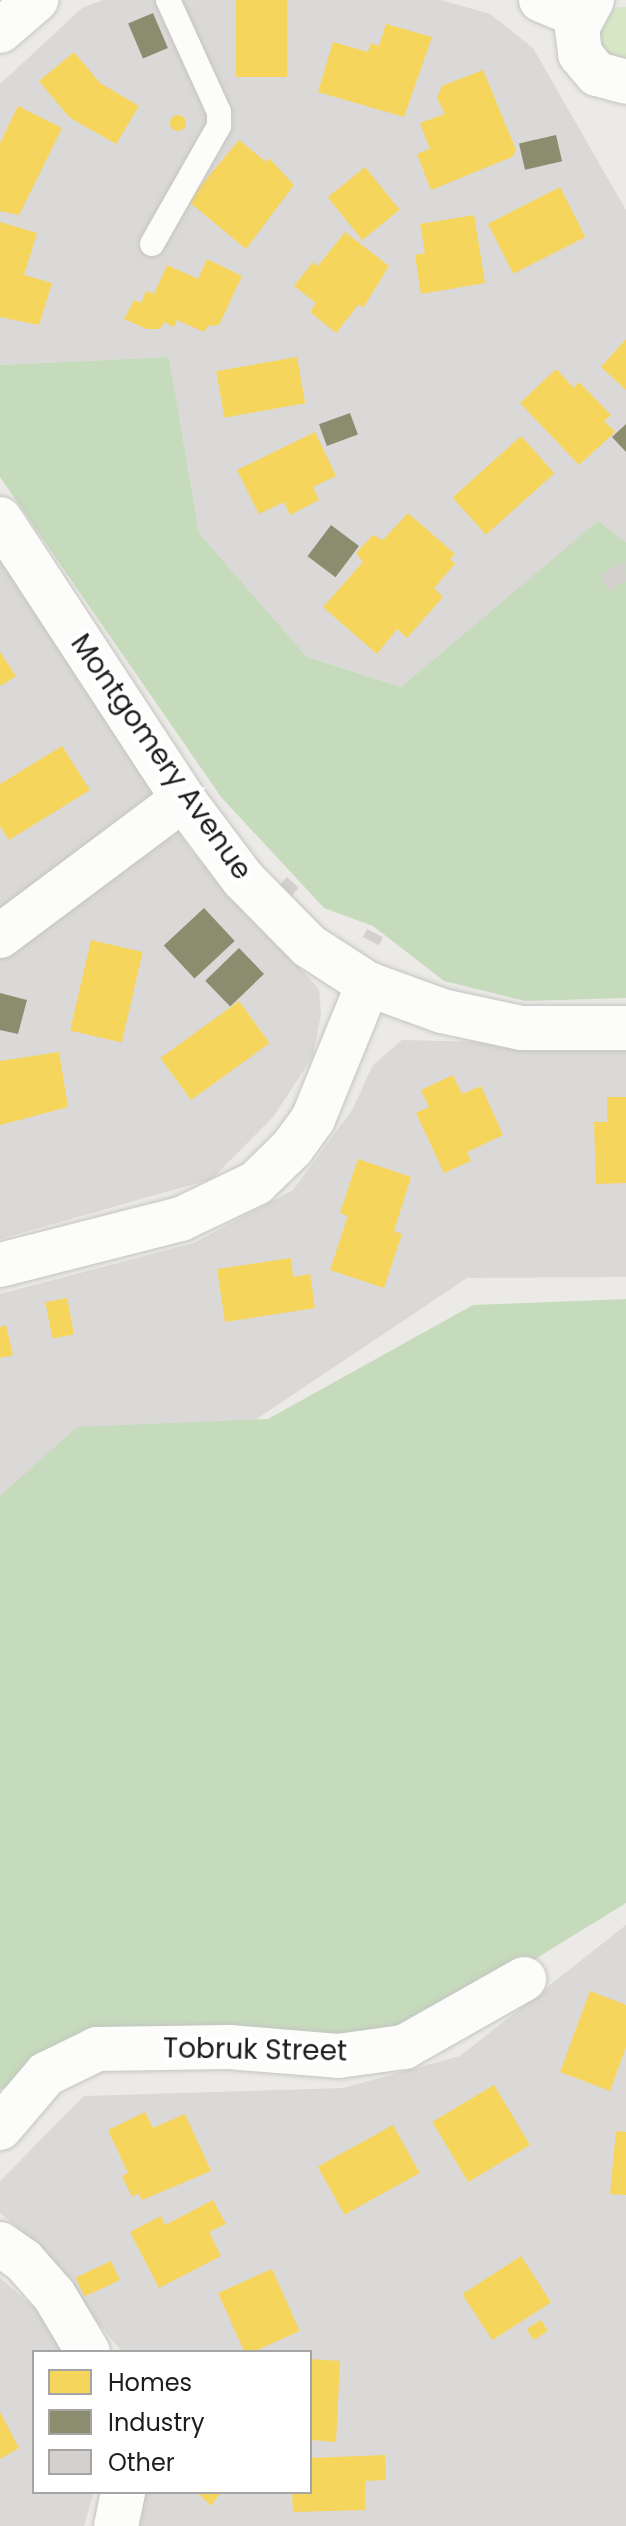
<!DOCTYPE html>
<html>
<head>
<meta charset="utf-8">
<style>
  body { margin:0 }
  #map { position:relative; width:626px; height:2526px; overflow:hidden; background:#eceae6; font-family:Poppins,sans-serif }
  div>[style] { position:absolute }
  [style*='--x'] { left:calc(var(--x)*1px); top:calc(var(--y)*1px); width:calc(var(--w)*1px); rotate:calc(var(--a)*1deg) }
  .residential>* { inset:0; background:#dbd9d7 }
  .grass>* { inset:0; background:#d7e8c6 }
  .forest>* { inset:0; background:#c6dabc }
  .homes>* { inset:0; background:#f6d55c; transform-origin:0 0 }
  .round { border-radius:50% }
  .industry>* { inset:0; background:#8c8c6e; transform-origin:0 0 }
  .building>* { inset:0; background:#d3d0cd; transform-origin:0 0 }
  .roads { filter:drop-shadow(0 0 2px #c4c4c2) drop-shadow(0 0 2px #c4c4c2) }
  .lane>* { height:24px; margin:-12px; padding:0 12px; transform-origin:12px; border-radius:12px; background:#fcfcfb }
  .street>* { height:44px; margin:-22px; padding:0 22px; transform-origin:22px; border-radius:22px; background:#fcfcfb }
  span { translate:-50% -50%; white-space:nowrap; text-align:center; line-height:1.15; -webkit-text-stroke:8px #fff; paint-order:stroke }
  .street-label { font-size:28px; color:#1d1d1d }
  .legend { position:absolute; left:32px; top:2350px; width:280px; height:144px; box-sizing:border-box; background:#fff; border:2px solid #a5a5a5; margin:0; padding:10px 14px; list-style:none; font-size:24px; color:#1d1d1d }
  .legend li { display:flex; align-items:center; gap:16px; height:40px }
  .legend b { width:40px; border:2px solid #a5a5a5 }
</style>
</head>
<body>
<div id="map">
  <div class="residential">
    <i style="clip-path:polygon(103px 0,441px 0,490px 14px,533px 48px,626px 210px,626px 542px,598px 522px,401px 687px,307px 657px,199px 533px,169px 357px,0 365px,0 84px,82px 8px)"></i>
    <i style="clip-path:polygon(0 559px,190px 849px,319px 989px,321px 1014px,313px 1056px,274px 1116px,212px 1179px,0 1239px)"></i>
    <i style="clip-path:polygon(402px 1040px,626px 1045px,626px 1277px,467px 1278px,215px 1447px,0 1513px,0 1294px,194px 1243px,293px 1190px,352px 1110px,373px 1065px)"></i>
    <i style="clip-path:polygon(626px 1925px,626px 2526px,137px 2526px,143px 2492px,310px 2492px,310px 2352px,122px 2352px,24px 2233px,0 2213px,0 2181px,84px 2096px,343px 2088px,460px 2056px)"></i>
    <i style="clip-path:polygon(0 2278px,51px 2322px,63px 2352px,34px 2352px,34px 2492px,94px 2492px,84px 2526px,0 2526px)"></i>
  </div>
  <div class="grass">
    <i style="clip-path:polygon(617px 7px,626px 7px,626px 62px,609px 58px,598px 44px,597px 28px)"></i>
  </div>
  <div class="forest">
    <i style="clip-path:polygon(169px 357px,199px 533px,307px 657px,401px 687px,598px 521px,626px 542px,626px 998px,525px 1001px,444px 981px,373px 926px,324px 908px,221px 797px,0 477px,0 365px)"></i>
    <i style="clip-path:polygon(626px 1299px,626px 1903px,514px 1972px,390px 2060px,98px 2036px,0 2090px,0 1496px,77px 1427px,268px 1419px,473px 1305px)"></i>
  </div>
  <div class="homes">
    <i style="left:236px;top:0;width:51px;height:77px"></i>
    <i style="clip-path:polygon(386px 24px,432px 37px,404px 117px,318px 92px,333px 42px,368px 52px,371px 43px,379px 46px)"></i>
    <i style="clip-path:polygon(74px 52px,100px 83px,139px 106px,116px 144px,69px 117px,39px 81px)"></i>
    <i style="clip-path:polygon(483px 70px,516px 150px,512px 157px,431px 190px,417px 154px,430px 149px,420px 123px,445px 114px,437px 98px,442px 86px)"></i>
    <i style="clip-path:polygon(18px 106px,62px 128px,19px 215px,0 211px,0 143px)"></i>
    <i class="round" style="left:170px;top:115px;width:16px;height:16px"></i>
    <i style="clip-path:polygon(239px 140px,266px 162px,269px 158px,294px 185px,246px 249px,188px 201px)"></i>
    <i style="left:365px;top:167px;width:55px;height:48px;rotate:51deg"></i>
    <i style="left:560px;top:187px;width:56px;height:81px;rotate:63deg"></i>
    <i style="clip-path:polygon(474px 215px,485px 283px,421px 294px,415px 255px,425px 253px,420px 224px)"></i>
    <i style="clip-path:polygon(0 222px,37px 233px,24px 275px,52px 283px,39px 325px,0 317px)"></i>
    <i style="clip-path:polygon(345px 232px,389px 266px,363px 308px,359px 304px,336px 333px,310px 312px,316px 303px,294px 286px,313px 262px,318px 266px)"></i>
    <i style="clip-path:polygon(207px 259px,242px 276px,219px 325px,208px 326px,204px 332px,177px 320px,174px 327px,164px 322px,160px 329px,147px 329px,124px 319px,134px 300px,141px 303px,146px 291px,154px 294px,167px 265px,198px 279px)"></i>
    <i style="clip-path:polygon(626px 339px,626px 390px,601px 367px)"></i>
    <i style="left:297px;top:357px;width:47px;height:82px;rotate:80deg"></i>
    <i style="clip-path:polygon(556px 369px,574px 388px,579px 382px,611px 415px,604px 421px,615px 432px,579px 465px,520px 403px)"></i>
    <i style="clip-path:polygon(315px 432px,336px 476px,313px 487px,319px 500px,290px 515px,284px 502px,259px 514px,237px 470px)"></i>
    <i style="left:521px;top:436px;width:50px;height:92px;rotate:48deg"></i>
    <i style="clip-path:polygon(408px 513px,455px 554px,450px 559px,455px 564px,434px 588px,443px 597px,407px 638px,397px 629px,377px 654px,323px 607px,363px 562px,356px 553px,373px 535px,383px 540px)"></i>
    <i style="clip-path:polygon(0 652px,16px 676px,1px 686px,0 684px)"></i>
    <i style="clip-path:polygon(62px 746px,90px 790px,9px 840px,0 826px,0 784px)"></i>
    <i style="left:91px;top:940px;width:53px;height:93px;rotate:13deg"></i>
    <i style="left:239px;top:1001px;width:52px;height:97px;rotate:54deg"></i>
    <i style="clip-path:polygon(59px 1052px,68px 1107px,0 1125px,0 1061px)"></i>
    <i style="clip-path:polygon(453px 1075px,462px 1094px,481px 1086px,503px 1135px,467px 1152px,471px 1161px,444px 1173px,416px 1113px,429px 1107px,421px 1090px)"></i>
    <i style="clip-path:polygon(607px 1097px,626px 1097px,626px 1183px,596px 1184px,594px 1122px,607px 1122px)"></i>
    <i style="clip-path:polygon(358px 1159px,411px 1177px,394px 1231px,402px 1234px,384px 1288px,330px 1270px,348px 1216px,340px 1213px)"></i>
    <i style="clip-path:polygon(291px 1258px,293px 1277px,310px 1274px,315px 1308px,225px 1322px,217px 1269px)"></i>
    <i style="left:67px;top:1298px;width:37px;height:22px;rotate:79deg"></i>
    <i style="clip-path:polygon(6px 1325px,13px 1355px,0 1358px,0 1327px)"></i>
    <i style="clip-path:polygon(590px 1991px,626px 2005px,626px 2047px,610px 2091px,560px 2072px)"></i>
    <i style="left:494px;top:2085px;width:70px;height:72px;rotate:59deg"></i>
    <i style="clip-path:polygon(145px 2112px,153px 2128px,185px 2114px,211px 2171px,142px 2200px,138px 2193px,132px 2197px,122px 2176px,128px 2173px,108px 2130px)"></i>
    <i style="left:393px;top:2125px;width:55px;height:86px;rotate:61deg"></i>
    <i style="clip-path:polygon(616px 2131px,626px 2132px,626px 2195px,610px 2194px)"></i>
    <i style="clip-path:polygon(213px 2200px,226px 2224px,209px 2232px,221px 2256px,159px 2288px,130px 2232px,161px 2216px,165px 2225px)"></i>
    <i style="left:521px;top:2256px;width:55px;height:70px;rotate:57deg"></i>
    <i style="left:111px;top:2261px;width:21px;height:39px;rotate:65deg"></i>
    <i style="left:272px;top:2269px;width:68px;height:59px;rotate:66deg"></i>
    <i style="left:541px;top:2320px;width:13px;height:17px;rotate:58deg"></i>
    <i style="clip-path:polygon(310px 2359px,340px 2361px,336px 2442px,310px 2440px)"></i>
    <i style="clip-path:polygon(0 2412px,19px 2448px,0 2459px)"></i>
    <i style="clip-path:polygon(385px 2455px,386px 2480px,365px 2481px,365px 2510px,293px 2512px,292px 2492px,310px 2492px,310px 2458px)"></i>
    <i style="clip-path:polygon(197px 2492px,221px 2492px,211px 2506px)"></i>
  </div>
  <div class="industry">
    <i style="left:153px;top:13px;width:38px;height:27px;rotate:67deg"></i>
    <i style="left:556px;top:135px;width:27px;height:38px;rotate:77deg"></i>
    <i style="left:350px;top:413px;width:23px;height:33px;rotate:70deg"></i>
    <i style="clip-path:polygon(626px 424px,626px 452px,612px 437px)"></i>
    <i style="left:331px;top:525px;width:35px;height:39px;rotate:37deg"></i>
    <i style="left:204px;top:908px;width:45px;height:55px;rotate:47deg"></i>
    <i style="left:239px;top:948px;width:36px;height:47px;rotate:46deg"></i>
    <i style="clip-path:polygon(0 993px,27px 1000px,18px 1034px,0 1030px)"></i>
  </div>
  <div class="building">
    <i style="clip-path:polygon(625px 561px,626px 581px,609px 591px,600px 575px)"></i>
    <i style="left:287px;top:877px;width:16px;height:10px;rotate:43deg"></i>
    <i style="left:367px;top:929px;width:18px;height:9px;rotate:27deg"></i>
  </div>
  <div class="roads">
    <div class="lane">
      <i style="--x:152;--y:244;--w:136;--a:-60.4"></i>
      <i style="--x:219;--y:126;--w:14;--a:-90"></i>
      <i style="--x:219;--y:112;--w:123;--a:-114.5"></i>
    </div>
    <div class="street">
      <i style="--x:541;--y:0;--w:42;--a:22.3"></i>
      <i style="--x:592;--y:0;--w:32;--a:118"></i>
      <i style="--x:577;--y:28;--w:26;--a:83"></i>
      <i style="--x:580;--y:54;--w:26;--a:50"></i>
      <i style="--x:597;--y:74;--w:30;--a:15"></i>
      <i style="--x:0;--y:31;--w:48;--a:-40.7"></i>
      <i style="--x:0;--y:519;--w:334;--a:56.8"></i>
      <i style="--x:183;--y:799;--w:100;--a:53.1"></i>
      <i style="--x:243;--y:879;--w:94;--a:45.4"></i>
      <i style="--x:309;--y:946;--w:70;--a:32.8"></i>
      <i style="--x:368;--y:984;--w:79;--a:20"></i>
      <i style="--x:442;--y:1011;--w:81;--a:12.1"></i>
      <i style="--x:521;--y:1028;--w:105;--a:0"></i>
      <i style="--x:0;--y:936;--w:229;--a:-36.8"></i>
      <i style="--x:0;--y:1265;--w:187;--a:-14.3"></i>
      <i style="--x:181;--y:1219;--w:83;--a:-25.6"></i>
      <i style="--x:256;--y:1183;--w:50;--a:-44.2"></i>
      <i style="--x:292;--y:1148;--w:36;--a:-54"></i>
      <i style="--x:313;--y:1119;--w:146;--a:-67.8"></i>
      <i style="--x:0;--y:2128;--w:71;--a:-49.6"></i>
      <i style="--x:46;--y:2074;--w:57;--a:-26.1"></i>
      <i style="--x:97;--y:2049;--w:132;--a:-0.9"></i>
      <i style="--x:229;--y:2047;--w:109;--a:4.7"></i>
      <i style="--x:338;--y:2056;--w:67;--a:-7.8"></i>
      <i style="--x:404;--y:2047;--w:138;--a:-29.5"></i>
      <i style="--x:0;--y:2244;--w:29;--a:35"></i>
      <i style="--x:24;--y:2261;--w:45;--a:48.6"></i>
      <i style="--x:54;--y:2295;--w:66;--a:59.2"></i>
      <i style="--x:116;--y:2526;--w:35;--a:-78"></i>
    </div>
  </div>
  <div class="street-label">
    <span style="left:161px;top:757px;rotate:55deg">Montgomery Avenue</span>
    <span style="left:255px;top:2050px;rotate:1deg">Tobruk Street</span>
  </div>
  <ul class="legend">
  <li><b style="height:22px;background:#f6d55c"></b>Homes</li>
  <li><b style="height:22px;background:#8c8c6e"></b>Industry</li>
  <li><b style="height:22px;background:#d3d0cd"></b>Other</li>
  </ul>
</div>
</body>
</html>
